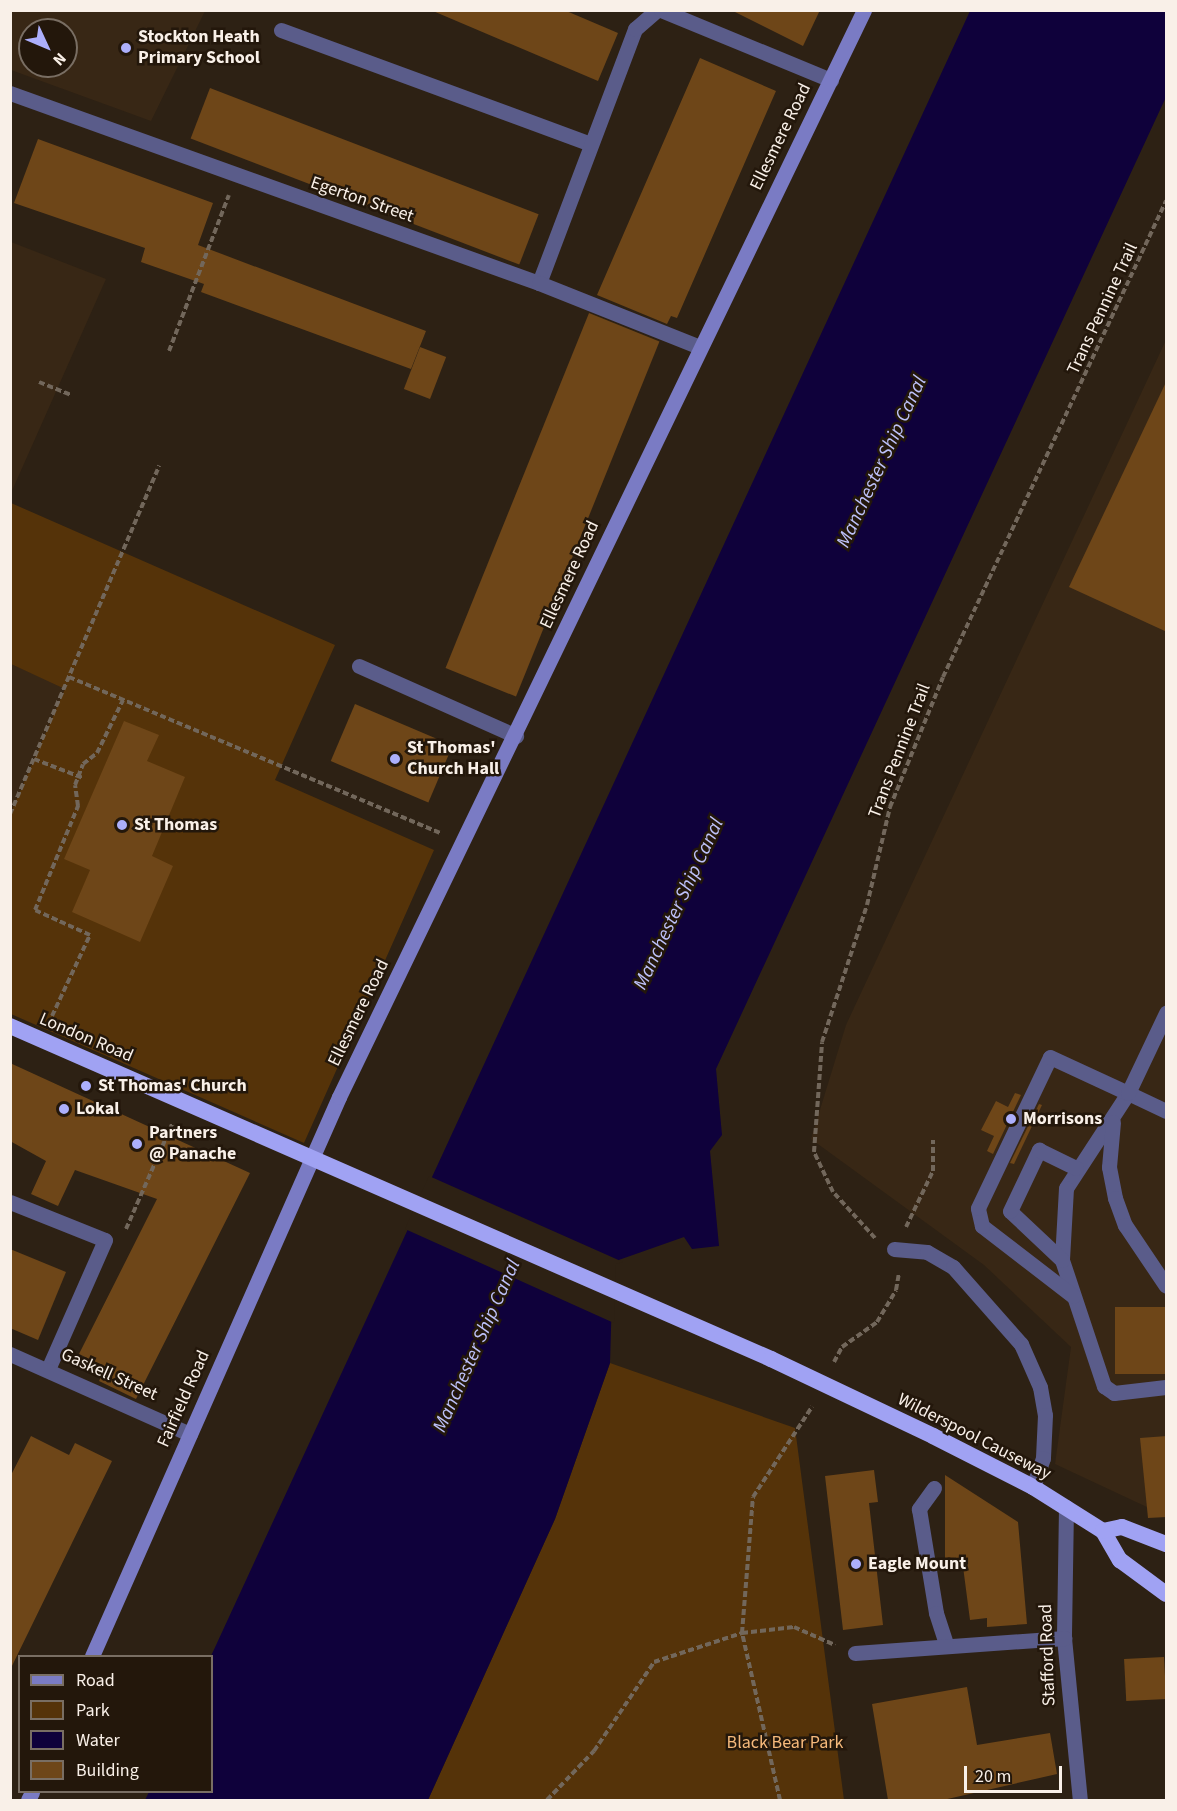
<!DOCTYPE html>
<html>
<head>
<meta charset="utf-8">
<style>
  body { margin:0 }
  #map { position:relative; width:1177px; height:1811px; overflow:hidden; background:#2d2114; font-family:"Source Sans 3",sans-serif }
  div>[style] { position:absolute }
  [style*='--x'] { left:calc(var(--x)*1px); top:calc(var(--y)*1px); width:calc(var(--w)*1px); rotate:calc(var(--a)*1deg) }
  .built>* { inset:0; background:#382715 }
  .green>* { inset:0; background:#553309 }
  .water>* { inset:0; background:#0f013b }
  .pier>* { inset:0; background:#2d2114 }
  .building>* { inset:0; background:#6e4618; transform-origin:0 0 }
  .path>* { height:4px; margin-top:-2px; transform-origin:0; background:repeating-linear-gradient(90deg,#72675b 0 6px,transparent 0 9px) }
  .service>* { height:15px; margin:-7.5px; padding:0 7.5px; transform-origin:7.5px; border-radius:7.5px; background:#5a5c8a }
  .minor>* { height:15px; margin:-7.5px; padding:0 7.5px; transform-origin:7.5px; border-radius:7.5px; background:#5a5c8a }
  .secondary>* { height:15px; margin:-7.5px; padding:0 7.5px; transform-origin:7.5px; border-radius:7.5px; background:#7a7bc4 }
  .trunk>* { height:16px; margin:-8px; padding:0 8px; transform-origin:8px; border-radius:8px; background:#a0a2f3 }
  .dots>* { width:16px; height:16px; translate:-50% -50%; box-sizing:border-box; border:3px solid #23170b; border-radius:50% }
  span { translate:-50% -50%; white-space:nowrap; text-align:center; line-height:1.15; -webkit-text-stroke:5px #23170b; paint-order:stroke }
  .poi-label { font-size:18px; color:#f9f0e8; font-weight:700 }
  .left { translate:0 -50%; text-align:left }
  .street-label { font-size:18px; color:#f9f0e8 }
  .park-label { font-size:18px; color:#f5b97b }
  .water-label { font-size:20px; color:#bdc1f9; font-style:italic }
  .frame { position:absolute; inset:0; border:12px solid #f9f0e8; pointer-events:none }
  .legend { position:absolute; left:18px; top:1655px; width:195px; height:138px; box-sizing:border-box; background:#23170b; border:2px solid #796e63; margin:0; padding:8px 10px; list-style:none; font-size:18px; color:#f9f0e8 }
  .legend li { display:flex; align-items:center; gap:12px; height:30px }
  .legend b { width:30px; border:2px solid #796e63 }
  .north { position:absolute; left:18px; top:18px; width:60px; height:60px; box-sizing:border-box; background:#23170b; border:2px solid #796e63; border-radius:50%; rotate:134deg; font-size:16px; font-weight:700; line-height:24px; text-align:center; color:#f9f0e8 }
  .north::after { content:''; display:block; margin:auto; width:21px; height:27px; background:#acaffb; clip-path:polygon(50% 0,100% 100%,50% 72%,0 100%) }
  .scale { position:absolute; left:964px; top:1766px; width:98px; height:27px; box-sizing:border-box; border:3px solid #f9f0e8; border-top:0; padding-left:8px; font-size:18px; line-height:21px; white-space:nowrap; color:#f9f0e8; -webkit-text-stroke:4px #23170b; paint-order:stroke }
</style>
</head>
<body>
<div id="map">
  <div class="built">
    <i style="clip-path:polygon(evenodd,10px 11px,11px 10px,205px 11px,151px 121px,11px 70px,10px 11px,30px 30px,66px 30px,66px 66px,30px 66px,30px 30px)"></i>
    <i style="clip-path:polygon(11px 242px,106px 279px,11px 493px)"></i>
    <i style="clip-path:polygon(1166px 340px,1166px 1516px,1055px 1464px,1071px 1347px,984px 1265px,811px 1139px,846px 1025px)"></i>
    <i style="clip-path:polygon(11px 664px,66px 688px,11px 812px)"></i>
  </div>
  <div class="green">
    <i style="clip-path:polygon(11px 503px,335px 645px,275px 780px,434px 850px,304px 1143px,11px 1014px,11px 812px,65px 689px,11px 664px)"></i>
    <i style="clip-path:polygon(610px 1363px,795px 1428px,844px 1800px,428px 1800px,555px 1519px)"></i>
  </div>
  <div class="water">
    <i style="clip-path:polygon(970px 11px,1166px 11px,1166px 97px,716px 1069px,722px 1135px,710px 1151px,719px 1246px,692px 1249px,684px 1237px,613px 1262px,610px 1363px,555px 1519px,428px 1800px,145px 1800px,149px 1792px,212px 1792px,211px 1656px)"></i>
  </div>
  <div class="pier">
    <i style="clip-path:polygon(429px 1176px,623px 1262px,616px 1264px,614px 1323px,405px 1229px)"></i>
  </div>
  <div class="building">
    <i style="clip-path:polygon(564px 10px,618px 33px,598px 81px,433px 11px)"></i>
    <i style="clip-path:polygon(731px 10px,820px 10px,803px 46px)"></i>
    <i style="clip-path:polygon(700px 58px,776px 91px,677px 318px,671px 316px,667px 324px,597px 295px)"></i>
    <i style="left:210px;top:88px;width:352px;height:54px;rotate:21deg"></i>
    <i style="clip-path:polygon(38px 139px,213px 203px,198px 245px,426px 331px,411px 369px,201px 292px,204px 284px,141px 262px,145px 248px,14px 203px)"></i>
    <i style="left:589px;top:313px;width:76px;height:383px;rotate:22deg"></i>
    <i style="left:420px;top:347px;width:28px;height:45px;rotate:21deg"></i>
    <i style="clip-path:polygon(1167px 380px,1167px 632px,1069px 587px)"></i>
    <i style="left:355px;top:704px;width:106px;height:62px;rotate:23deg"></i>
    <i style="clip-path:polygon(124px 721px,159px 735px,147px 761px,185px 777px,152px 856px,173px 866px,140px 942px,72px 912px,90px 870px,64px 859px)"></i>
    <i style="clip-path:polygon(10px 1063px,250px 1173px,136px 1399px,99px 1381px,106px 1367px,79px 1354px,157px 1199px,75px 1170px,58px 1206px,31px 1194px,46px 1161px,10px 1141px)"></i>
    <i style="clip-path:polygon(1015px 1093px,1021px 1095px,993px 1154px,987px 1151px,994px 1136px,981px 1130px,996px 1101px,1008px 1107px)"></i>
    <i style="clip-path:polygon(1039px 1104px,1042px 1105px,1014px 1164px,1010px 1163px)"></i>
    <i style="clip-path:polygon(10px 1249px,66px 1272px,38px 1340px,10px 1328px)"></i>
    <i style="left:1167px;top:1307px;width:67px;height:52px;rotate:90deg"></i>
    <i style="clip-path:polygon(31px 1436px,69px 1455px,75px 1443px,112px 1461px,10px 1670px,10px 1477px)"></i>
    <i style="clip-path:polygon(1167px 1436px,1167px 1517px,1148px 1518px,1140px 1438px)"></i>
    <i style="clip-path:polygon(874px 1470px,878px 1502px,869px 1503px,883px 1625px,843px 1630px,825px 1476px)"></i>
    <i style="clip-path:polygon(945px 1475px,1018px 1522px,1027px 1624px,987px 1627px,987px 1618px,970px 1620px,962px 1559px,945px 1560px)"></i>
    <i style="left:1164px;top:1657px;width:42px;height:40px;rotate:87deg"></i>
    <i style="clip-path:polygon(967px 1687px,977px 1745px,1050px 1733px,1057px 1774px,943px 1800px,888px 1800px,872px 1704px)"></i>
  </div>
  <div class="path">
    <i style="--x:169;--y:351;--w:167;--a:-69"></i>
    <i style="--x:39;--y:382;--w:35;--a:22"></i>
    <i style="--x:69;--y:677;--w:403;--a:22.8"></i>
    <i style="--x:34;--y:759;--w:53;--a:21.2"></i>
    <i style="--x:10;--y:814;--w:379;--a:-66.8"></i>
    <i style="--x:52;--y:1016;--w:89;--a:-64.9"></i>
    <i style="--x:90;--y:935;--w:60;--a:-155.6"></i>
    <i style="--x:35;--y:910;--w:113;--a:-67.5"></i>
    <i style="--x:78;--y:806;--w:21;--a:-98"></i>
    <i style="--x:75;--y:785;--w:22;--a:-69"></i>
    <i style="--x:83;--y:764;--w:18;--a:-38"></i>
    <i style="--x:97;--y:753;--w:59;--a:-63.9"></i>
    <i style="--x:906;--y:1227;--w:62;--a:-64.3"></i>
    <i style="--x:933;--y:1171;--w:31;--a:-90"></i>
    <i style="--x:126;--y:1229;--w:115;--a:-66.3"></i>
    <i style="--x:875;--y:1238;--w:62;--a:-132.4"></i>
    <i style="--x:833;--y:1192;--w:44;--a:-115.4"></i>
    <i style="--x:814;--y:1152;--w:110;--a:-85.8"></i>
    <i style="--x:822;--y:1042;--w:144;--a:-71.8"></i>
    <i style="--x:867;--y:905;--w:101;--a:-76.8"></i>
    <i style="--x:890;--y:807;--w:140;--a:-67.8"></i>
    <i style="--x:943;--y:677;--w:526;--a:-64.9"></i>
    <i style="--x:834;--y:1362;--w:17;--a:-62"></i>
    <i style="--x:842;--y:1347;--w:43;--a:-35.5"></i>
    <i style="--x:877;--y:1322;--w:37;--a:-59"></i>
    <i style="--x:896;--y:1290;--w:17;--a:-80"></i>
    <i style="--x:547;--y:1800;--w:68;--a:-46.2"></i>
    <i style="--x:594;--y:1751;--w:107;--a:-56"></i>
    <i style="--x:654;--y:1662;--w:93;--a:-18.2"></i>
    <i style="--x:742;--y:1633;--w:52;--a:-6.6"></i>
    <i style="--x:794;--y:1627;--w:45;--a:23.7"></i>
    <i style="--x:780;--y:1800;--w:171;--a:-102.8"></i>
    <i style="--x:742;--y:1633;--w:136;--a:-85.4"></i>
    <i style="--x:753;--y:1497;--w:108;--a:-56.8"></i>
  </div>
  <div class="service">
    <i style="--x:281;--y:30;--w:330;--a:20.2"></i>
    <i style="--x:539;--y:283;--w:272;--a:-69.3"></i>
    <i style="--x:635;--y:29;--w:29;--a:-41"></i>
    <i style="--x:359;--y:666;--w:172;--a:24"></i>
    <i style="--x:1166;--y:1111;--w:42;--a:-154.7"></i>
    <i style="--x:1128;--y:1093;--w:113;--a:123.1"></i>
    <i style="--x:1066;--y:1188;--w:72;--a:93.2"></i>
    <i style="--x:1062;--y:1260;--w:133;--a:71.6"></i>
    <i style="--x:1104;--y:1386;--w:12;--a:35"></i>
    <i style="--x:1114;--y:1393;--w:52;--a:-6.6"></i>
    <i style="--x:1113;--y:1122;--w:45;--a:95.1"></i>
    <i style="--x:1109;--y:1167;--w:32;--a:79"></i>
    <i style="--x:1115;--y:1198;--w:29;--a:70"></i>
    <i style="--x:1125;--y:1225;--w:73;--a:56.1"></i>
    <i style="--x:10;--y:1202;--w:102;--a:21.8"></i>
    <i style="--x:105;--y:1240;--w:141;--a:113.8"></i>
    <i style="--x:894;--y:1249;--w:33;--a:5"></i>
    <i style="--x:927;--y:1252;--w:30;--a:30"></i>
    <i style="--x:953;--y:1267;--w:103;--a:48.6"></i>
    <i style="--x:1021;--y:1344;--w:47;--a:66.2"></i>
    <i style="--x:1040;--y:1387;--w:28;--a:80"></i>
    <i style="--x:1045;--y:1415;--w:43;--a:92.7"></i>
    <i style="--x:1043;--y:1458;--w:31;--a:109"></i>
    <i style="--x:1062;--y:1260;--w:71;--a:-136.7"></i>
    <i style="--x:1010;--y:1211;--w:68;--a:-64.6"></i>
    <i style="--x:1039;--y:1150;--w:41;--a:25.9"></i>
    <i style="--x:1073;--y:1296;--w:115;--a:-142.4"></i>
    <i style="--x:982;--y:1226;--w:18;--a:-103"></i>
    <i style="--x:978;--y:1208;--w:167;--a:-64.5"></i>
    <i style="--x:1050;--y:1057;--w:86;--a:24.8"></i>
    <i style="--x:1128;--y:1093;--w:89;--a:-64.6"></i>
    <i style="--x:934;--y:1488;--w:26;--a:126"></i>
    <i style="--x:919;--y:1509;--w:105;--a:80.7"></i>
    <i style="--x:936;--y:1613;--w:32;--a:72"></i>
  </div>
  <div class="minor">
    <i style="--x:661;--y:10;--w:184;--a:22.4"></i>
    <i style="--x:10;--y:93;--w:562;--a:19.76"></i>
    <i style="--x:539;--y:283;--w:173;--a:21.7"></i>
    <i style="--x:10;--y:1354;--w:197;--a:24"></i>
    <i style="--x:1066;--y:1507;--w:131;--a:90.9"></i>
    <i style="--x:1064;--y:1638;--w:163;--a:84.4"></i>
    <i style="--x:855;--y:1653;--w:210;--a:-4.1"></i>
  </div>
  <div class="secondary">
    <i style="--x:92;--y:1656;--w:611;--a:-66.16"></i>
    <i style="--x:339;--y:1097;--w:1207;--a:-64.22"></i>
    <i style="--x:28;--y:1800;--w:9;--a:-63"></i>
  </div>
  <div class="trunk">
    <i style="--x:10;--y:1026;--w:831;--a:23.63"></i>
    <i style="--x:771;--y:1359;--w:179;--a:25.4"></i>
    <i style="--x:933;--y:1436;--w:112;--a:27"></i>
    <i style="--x:1033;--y:1487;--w:83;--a:32.2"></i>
    <i style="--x:1103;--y:1531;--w:34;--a:60"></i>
    <i style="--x:1120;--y:1560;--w:57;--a:36.5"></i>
    <i style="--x:1103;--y:1531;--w:19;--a:-12"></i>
    <i style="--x:1122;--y:1527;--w:47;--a:21.1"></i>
  </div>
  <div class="dots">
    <i style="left:126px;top:48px;background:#acaffb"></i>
    <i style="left:395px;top:759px;background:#acaffb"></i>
    <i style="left:122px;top:825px;background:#acaffb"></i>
    <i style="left:86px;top:1086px;background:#acaffb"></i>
    <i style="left:64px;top:1109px;background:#acaffb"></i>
    <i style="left:1011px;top:1119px;background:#acaffb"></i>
    <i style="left:137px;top:1144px;background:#acaffb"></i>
    <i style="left:856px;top:1564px;background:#acaffb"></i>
  </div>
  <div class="poi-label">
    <span class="left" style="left:138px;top:48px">Stockton Heath<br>Primary School</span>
    <span class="left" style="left:407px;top:759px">St Thomas'<br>Church Hall</span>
    <span class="left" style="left:134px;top:825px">St Thomas</span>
    <span class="left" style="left:98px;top:1086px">St Thomas' Church</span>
    <span class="left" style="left:76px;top:1109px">Lokal</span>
    <span class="left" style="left:1023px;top:1119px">Morrisons</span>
    <span class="left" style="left:149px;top:1144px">Partners<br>@ Panache</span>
    <span class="left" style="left:868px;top:1564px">Eagle Mount</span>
  </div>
  <div class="street-label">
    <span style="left:781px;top:137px;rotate:-64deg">Ellesmere Road</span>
    <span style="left:362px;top:200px;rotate:19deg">Egerton Street</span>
    <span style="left:1103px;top:309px;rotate:-65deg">Trans Pennine Trail</span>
    <span style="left:570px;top:575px;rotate:-65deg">Ellesmere Road</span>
    <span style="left:900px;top:751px;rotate:-69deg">Trans Pennine Trail</span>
    <span style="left:359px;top:1013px;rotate:-64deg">Ellesmere Road</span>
    <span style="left:86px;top:1038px;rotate:23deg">London Road</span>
    <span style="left:109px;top:1375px;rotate:24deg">Gaskell Street</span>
    <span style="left:184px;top:1399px;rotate:-66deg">Fairfield Road</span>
    <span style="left:974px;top:1437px;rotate:27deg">Wilderspool Causeway</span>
    <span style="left:1048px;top:1655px;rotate:-92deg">Stafford Road</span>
  </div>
  <div class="park-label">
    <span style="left:785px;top:1743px">Black Bear Park</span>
  </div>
  <div class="water-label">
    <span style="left:882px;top:462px;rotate:-65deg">Manchester Ship Canal</span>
    <span style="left:679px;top:904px;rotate:-65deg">Manchester Ship Canal</span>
    <span style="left:477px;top:1346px;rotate:-66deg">Manchester Ship Canal</span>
  </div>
  <div class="frame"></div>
  <ul class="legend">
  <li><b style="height:8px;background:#7a7bc4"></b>Road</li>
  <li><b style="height:16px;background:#553309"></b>Park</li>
  <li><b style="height:16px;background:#0f013b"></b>Water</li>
  <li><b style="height:16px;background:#6e4618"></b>Building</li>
  </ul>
  <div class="north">N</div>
  <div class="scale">20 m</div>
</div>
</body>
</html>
